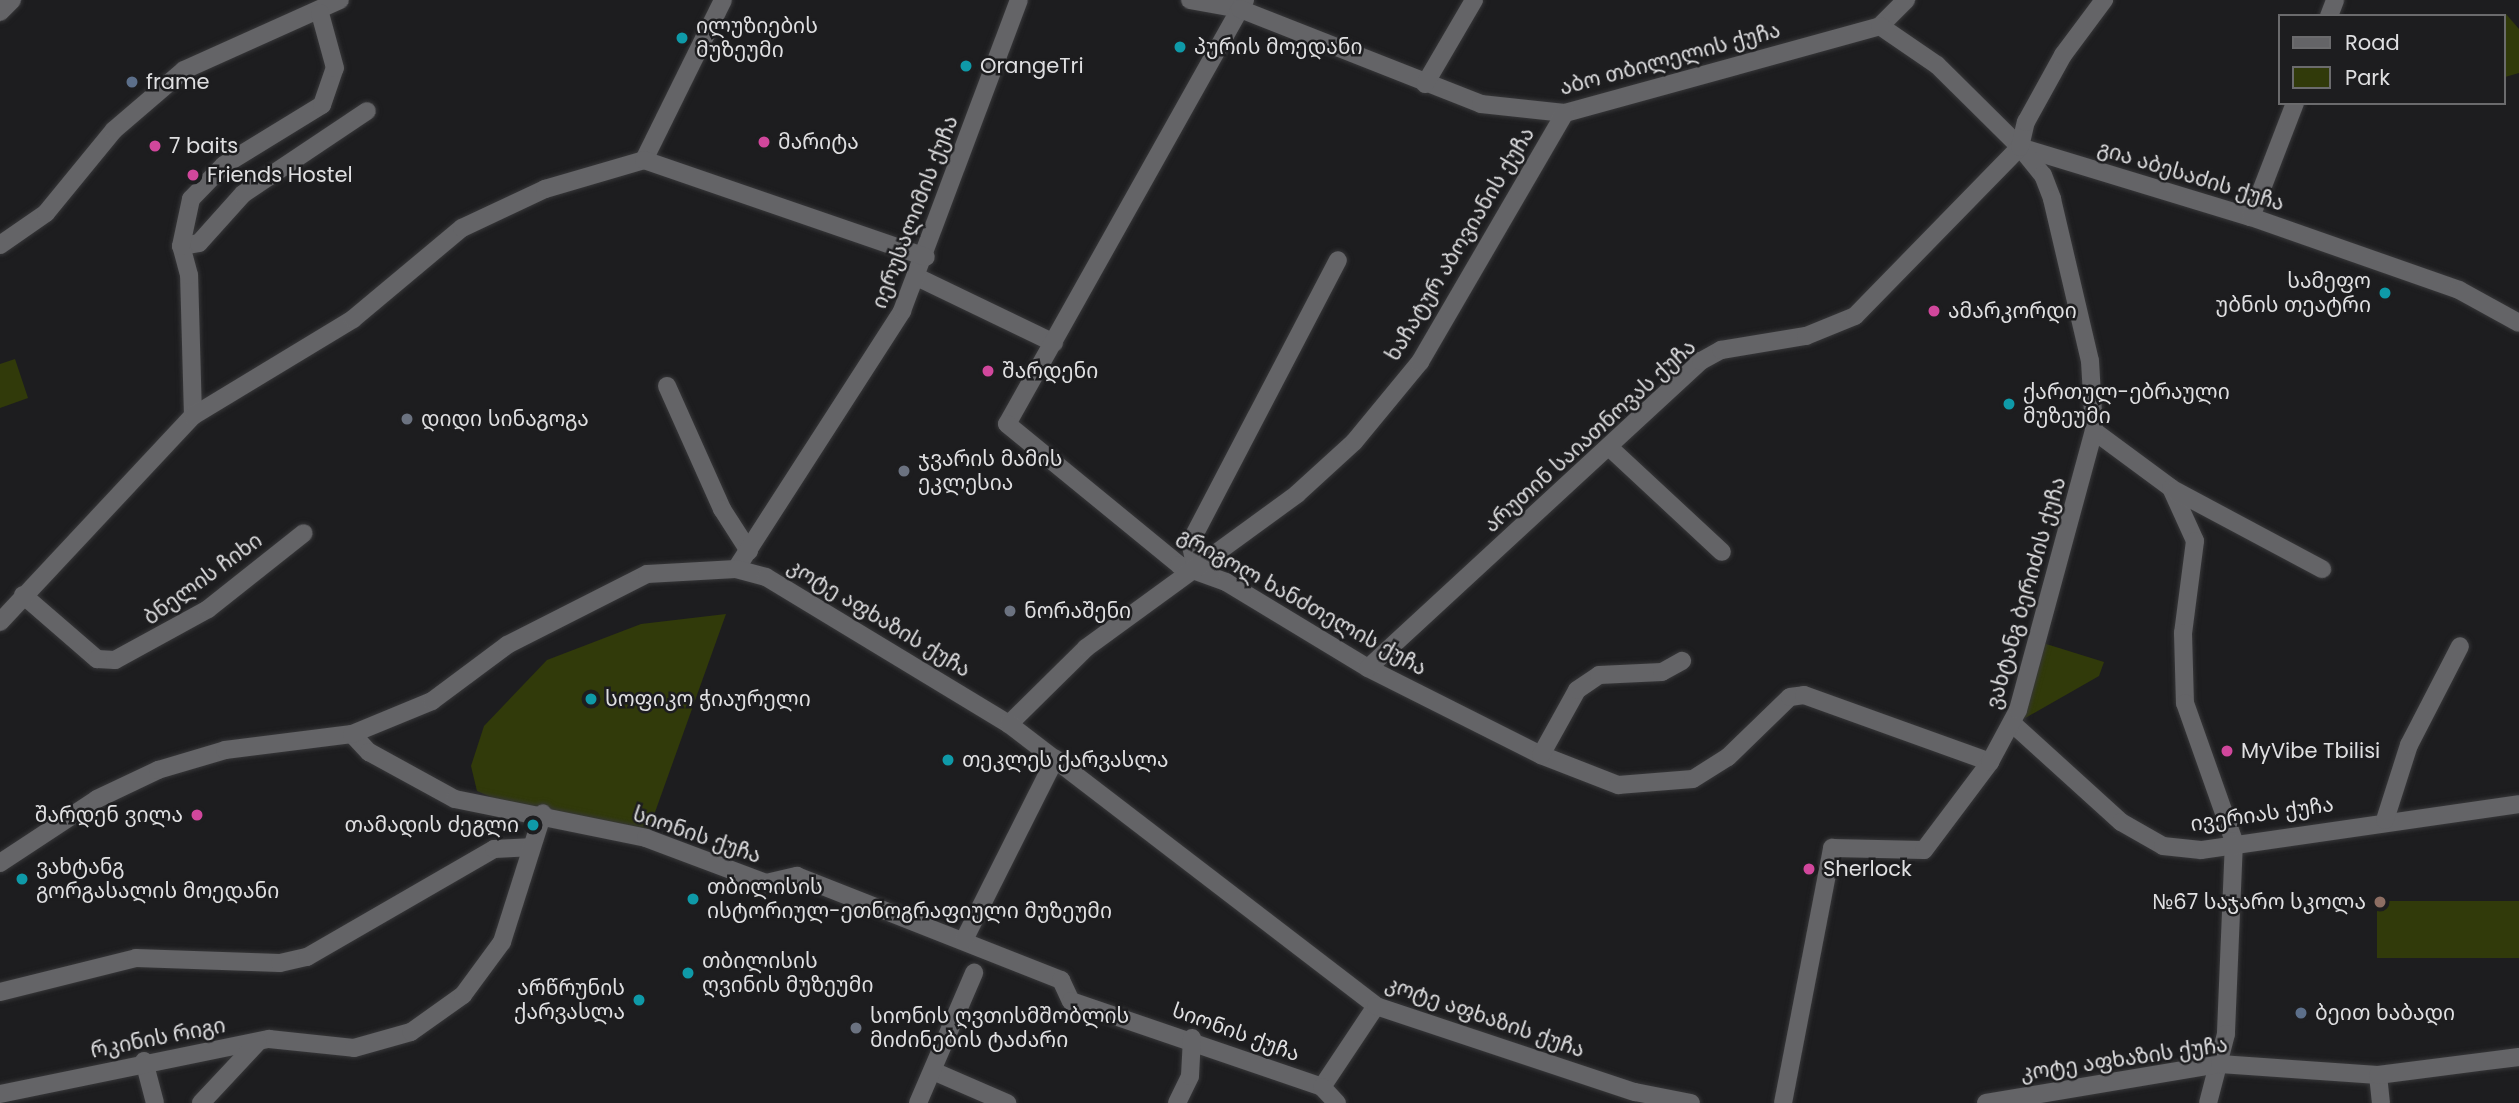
<!DOCTYPE html>
<html>
<head>
<meta charset="utf-8">
<style>
  body { margin:0 }
  #map { position:relative; width:2519px; height:1103px; overflow:hidden; background:#1d1d1f; font-family:Poppins,"Noto Sans Georgian",sans-serif }
  div>[style] { position:absolute }
  [style*='--x'] { left:calc(var(--x)*1px); top:calc(var(--y)*1px); width:calc(var(--w)*1px); rotate:calc(var(--a)*1deg) }
  .green>* { inset:0; background:#313a0a; transform-origin:0 0 }
  .roads { filter:drop-shadow(0 0 2px #373739) drop-shadow(0 0 2px #373739) }
  .pedestrian>* { height:18px; margin:-9px; padding:0 9px; transform-origin:9px; border-radius:9px; background:#646467 }
  .minor>* { height:18px; margin:-9px; padding:0 9px; transform-origin:9px; border-radius:9px; background:#646467 }
  .tertiary>* { height:18px; margin:-9px; padding:0 9px; transform-origin:9px; border-radius:9px; background:#646467 }
  .dots>* { width:19px; height:19px; translate:-50% -50%; box-sizing:border-box; border:4px solid #1d1d1f; border-radius:50% }
  span { translate:-50% -50%; white-space:nowrap; text-align:center; line-height:1.15; -webkit-text-stroke:5px #1d1d1f; paint-order:stroke }
  .poi-label { font-size:21px; color:#dfdfe1 }
  .left { translate:0 -50%; text-align:left }
  .right { translate:-100% -50%; text-align:right }
  .street-label { font-size:21px; color:#dfdfe1 }
  .legend { position:absolute; left:2278px; top:14px; width:228px; height:91px; box-sizing:border-box; background:#1d1d1f; border:2px solid #6b6b6d; margin:0; padding:9px 12px; list-style:none; font-size:21px; color:#dfdfe1 }
  .legend li { display:flex; align-items:center; gap:14px; height:35px }
  .legend b { width:35px; border:2px solid #6b6b6d }
</style>
</head>
<body>
<div id="map">
  <div class="green">
    <i style="clip-path:polygon(2506px 14px,2519px 29px,2519px 73px,2505px 77px)"></i>
    <i style="clip-path:polygon(15px 359px,28px 398px,0 408px,0 364px)"></i>
    <i style="clip-path:polygon(726px 614px,649px 829px,502px 802px,477px 791px,471px 766px,484px 726px,547px 660px,641px 624px)"></i>
    <i style="clip-path:polygon(2043px 643px,2104px 662px,2099px 676px,2020px 721px)"></i>
    <i style="left:2519px;top:901px;width:57px;height:142px;rotate:90deg"></i>
  </div>
  <div class="roads">
    <div class="pedestrian">
      <i style="--x:1190;--y:0;--w:51;--a:10.2"></i>
      <i style="--x:1880;--y:26;--w:37;--a:-45"></i>
      <i style="--x:917;--y:277;--w:152;--a:25.7"></i>
      <i style="--x:352;--y:734;--w:25;--a:47"></i>
      <i style="--x:369;--y:752;--w:98;--a:28.7"></i>
      <i style="--x:455;--y:799;--w:195;--a:11.5"></i>
      <i style="--x:646;--y:838;--w:128;--a:20.6"></i>
      <i style="--x:766;--y:883;--w:32;--a:-13"></i>
      <i style="--x:797;--y:876;--w:284;--a:21.5"></i>
      <i style="--x:1061;--y:980;--w:23;--a:65"></i>
      <i style="--x:1071;--y:1001;--w:265;--a:18.9"></i>
      <i style="--x:1322;--y:1087;--w:97;--a:-56.3"></i>
      <i style="--x:964;--y:940;--w:203;--a:-63.3"></i>
      <i style="--x:0;--y:992;--w:140;--a:-14"></i>
      <i style="--x:136;--y:958;--w:144;--a:2"></i>
      <i style="--x:280;--y:963;--w:28;--a:-13"></i>
      <i style="--x:307;--y:957;--w:216;--a:-30"></i>
      <i style="--x:494;--y:849;--w:35;--a:-3"></i>
      <i style="--x:144;--y:1061;--w:43;--a:75.3"></i>
      <i style="--x:933;--y:1071;--w:81;--a:23.4"></i>
      <i style="--x:1322;--y:1087;--w:22;--a:47"></i>
      <i style="--x:0;--y:1094;--w:275;--a:-11.6"></i>
      <i style="--x:269;--y:1039;--w:85;--a:6"></i>
      <i style="--x:354;--y:1048;--w:59;--a:-15.7"></i>
      <i style="--x:411;--y:1032;--w:64;--a:-35.4"></i>
      <i style="--x:463;--y:995;--w:66;--a:-53.7"></i>
      <i style="--x:502;--y:942;--w:135;--a:-72.4"></i>
      <i style="--x:201;--y:1103;--w:83;--a:-46.9"></i>
      <i style="--x:918;--y:1103;--w:142;--a:-66.7"></i>
      <i style="--x:1177;--y:1103;--w:30;--a:-64"></i>
      <i style="--x:1190;--y:1076;--w:38;--a:-87"></i>
    </div>
    <div class="minor">
      <i style="--x:1245;--y:0;--w:486;--a:119.3"></i>
      <i style="--x:1007;--y:424;--w:222;--a:39.3"></i>
      <i style="--x:1179;--y:565;--w:50;--a:19.9"></i>
      <i style="--x:1226;--y:582;--w:166;--a:31.2"></i>
      <i style="--x:1368;--y:668;--w:194;--a:26.7"></i>
      <i style="--x:1541;--y:755;--w:83;--a:21.3"></i>
      <i style="--x:1618;--y:785;--w:75;--a:-4.6"></i>
      <i style="--x:1693;--y:779;--w:41;--a:-32.2"></i>
      <i style="--x:1728;--y:757;--w:86;--a:-44.1"></i>
      <i style="--x:1790;--y:697;--w:14;--a:-8"></i>
      <i style="--x:1804;--y:695;--w:198;--a:19.8"></i>
      <i style="--x:1240;--y:9;--w:259;--a:21.5"></i>
      <i style="--x:1481;--y:104;--w:84;--a:6.1"></i>
      <i style="--x:1565;--y:113;--w:327;--a:-15.4"></i>
      <i style="--x:1880;--y:26;--w:69;--a:34.4"></i>
      <i style="--x:1937;--y:65;--w:117;--a:44.7"></i>
      <i style="--x:2020;--y:147;--w:241;--a:16.9"></i>
      <i style="--x:2251;--y:217;--w:220;--a:19.3"></i>
      <i style="--x:2459;--y:290;--w:68;--a:28.8"></i>
      <i style="--x:0;--y:12;--w:17;--a:-45"></i>
      <i style="--x:2329;--y:16;--w:17;--a:-69"></i>
      <i style="--x:1425;--y:84;--w:97;--a:-59.7"></i>
      <i style="--x:2020;--y:147;--w:36;--a:51"></i>
      <i style="--x:2043;--y:175;--w:26;--a:69"></i>
      <i style="--x:2052;--y:199;--w:166;--a:76.8"></i>
      <i style="--x:2090;--y:361;--w:70;--a:86.7"></i>
      <i style="--x:2094;--y:431;--w:96;--a:36.5"></i>
      <i style="--x:2171;--y:488;--w:58;--a:65.6"></i>
      <i style="--x:2195;--y:541;--w:93;--a:97.4"></i>
      <i style="--x:2183;--y:633;--w:70;--a:88.4"></i>
      <i style="--x:2185;--y:703;--w:146;--a:70.5"></i>
      <i style="--x:2234;--y:841;--w:193;--a:92.4"></i>
      <i style="--x:2226;--y:1034;--w:71;--a:104.6"></i>
      <i style="--x:644;--y:160;--w:178;--a:-63.7"></i>
      <i style="--x:2251;--y:217;--w:122;--a:-68.9"></i>
      <i style="--x:0;--y:245;--w:56;--a:-34.8"></i>
      <i style="--x:46;--y:213;--w:107;--a:-50.7"></i>
      <i style="--x:114;--y:130;--w:92;--a:-40.6"></i>
      <i style="--x:184;--y:70;--w:171;--a:-24.2"></i>
      <i style="--x:181;--y:246;--w:18;--a:-9"></i>
      <i style="--x:199;--y:243;--w:66;--a:-48.1"></i>
      <i style="--x:243;--y:194;--w:149;--a:-33.8"></i>
      <i style="--x:667;--y:386;--w:135;--a:65.9"></i>
      <i style="--x:722;--y:509;--w:50;--a:57.3"></i>
      <i style="--x:193;--y:416;--w:141;--a:-91.6"></i>
      <i style="--x:189;--y:275;--w:30;--a:-105"></i>
      <i style="--x:181;--y:246;--w:48;--a:-78"></i>
      <i style="--x:191;--y:199;--w:47;--a:-45.9"></i>
      <i style="--x:224;--y:165;--w:115;--a:-31.5"></i>
      <i style="--x:322;--y:105;--w:39;--a:-71"></i>
      <i style="--x:335;--y:68;--w:57;--a:-105.3"></i>
      <i style="--x:1609;--y:447;--w:154;--a:42.9"></i>
      <i style="--x:2174;--y:490;--w:168;--a:28.1"></i>
      <i style="--x:1196;--y:568;--w:26;--a:-103"></i>
      <i style="--x:1190;--y:543;--w:319;--a:-62.4"></i>
      <i style="--x:23;--y:595;--w:98;--a:40.9"></i>
      <i style="--x:97;--y:659;--w:18;--a:3"></i>
      <i style="--x:115;--y:660;--w:106;--a:-28.7"></i>
      <i style="--x:208;--y:609;--w:122;--a:-38.4"></i>
      <i style="--x:1368;--y:668;--w:453;--a:-42.7"></i>
      <i style="--x:1701;--y:361;--w:23;--a:-29"></i>
      <i style="--x:1721;--y:350;--w:86;--a:-9.4"></i>
      <i style="--x:1806;--y:336;--w:53;--a:-22.2"></i>
      <i style="--x:1855;--y:316;--w:236;--a:-45.7"></i>
      <i style="--x:2020;--y:147;--w:26;--a:-77"></i>
      <i style="--x:2026;--y:122;--w:77;--a:-61.1"></i>
      <i style="--x:2063;--y:55;--w:69;--a:-53.3"></i>
      <i style="--x:1009;--y:724;--w:108;--a:-44.6"></i>
      <i style="--x:1086;--y:648;--w:261;--a:-36.1"></i>
      <i style="--x:1297;--y:494;--w:77;--a:-42.4"></i>
      <i style="--x:1354;--y:442;--w:104;--a:-50.5"></i>
      <i style="--x:1420;--y:362;--w:288;--a:-59.8"></i>
      <i style="--x:2013;--y:724;--w:146;--a:42.2"></i>
      <i style="--x:2121;--y:822;--w:48;--a:29.7"></i>
      <i style="--x:2163;--y:846;--w:38;--a:6"></i>
      <i style="--x:2201;--y:850;--w:321;--a:-8.2"></i>
      <i style="--x:1541;--y:755;--w:74;--a:-61"></i>
      <i style="--x:1577;--y:690;--w:27;--a:-34"></i>
      <i style="--x:1599;--y:675;--w:63;--a:-2.7"></i>
      <i style="--x:1662;--y:672;--w:23;--a:-29"></i>
      <i style="--x:2385;--y:820;--w:79;--a:-72.3"></i>
      <i style="--x:2409;--y:745;--w:111;--a:-62.7"></i>
      <i style="--x:2378;--y:1075;--w:28;--a:84"></i>
      <i style="--x:1783;--y:1103;--w:260;--a:-79.1"></i>
      <i style="--x:1832;--y:848;--w:92;--a:1.2"></i>
      <i style="--x:1924;--y:850;--w:110;--a:-53.1"></i>
      <i style="--x:1990;--y:762;--w:59;--a:-61.7"></i>
      <i style="--x:2018;--y:710;--w:289;--a:-74.8"></i>
    </div>
    <div class="tertiary">
      <i style="--x:736;--y:569;--w:307;--a:-57.2"></i>
      <i style="--x:902;--y:311;--w:332;--a:-69.4"></i>
      <i style="--x:0;--y:622;--w:282;--a:-46.9"></i>
      <i style="--x:193;--y:416;--w:187;--a:-31.2"></i>
      <i style="--x:353;--y:319;--w:142;--a:-39.9"></i>
      <i style="--x:462;--y:228;--w:92;--a:-25.2"></i>
      <i style="--x:545;--y:189;--w:103;--a:-16.3"></i>
      <i style="--x:644;--y:160;--w:298;--a:19"></i>
      <i style="--x:0;--y:863;--w:116;--a:-33.4"></i>
      <i style="--x:97;--y:799;--w:68;--a:-25.4"></i>
      <i style="--x:158;--y:770;--w:70;--a:-16.6"></i>
      <i style="--x:225;--y:750;--w:128;--a:-7.2"></i>
      <i style="--x:352;--y:734;--w:87;--a:-22.4"></i>
      <i style="--x:432;--y:701;--w:94;--a:-36.7"></i>
      <i style="--x:507;--y:645;--w:157;--a:-26.9"></i>
      <i style="--x:647;--y:574;--w:89;--a:-3.2"></i>
      <i style="--x:736;--y:569;--w:31;--a:15"></i>
      <i style="--x:766;--y:577;--w:284;--a:31.2"></i>
      <i style="--x:1009;--y:724;--w:463;--a:37.5"></i>
      <i style="--x:1376;--y:1006;--w:273;--a:18.4"></i>
      <i style="--x:1635;--y:1092;--w:57;--a:11.1"></i>
      <i style="--x:1986;--y:1103;--w:237;--a:-9.5"></i>
      <i style="--x:2220;--y:1064;--w:158;--a:4"></i>
      <i style="--x:2378;--y:1075;--w:142;--a:-7.3"></i>
    </div>
  </div>
  <div class="dots">
    <i style="left:682px;top:38px;background:#0f9aa8"></i>
    <i style="left:1180px;top:47px;background:#0f9aa8"></i>
    <i style="left:966px;top:66px;background:#0f9aa8"></i>
    <i style="left:132px;top:82px;background:#5c6f8a"></i>
    <i style="left:764px;top:142px;background:#d1479c"></i>
    <i style="left:155px;top:146px;background:#d1479c"></i>
    <i style="left:193px;top:175px;background:#d1479c"></i>
    <i style="left:2385px;top:293px;background:#0f9aa8"></i>
    <i style="left:1934px;top:311px;background:#d1479c"></i>
    <i style="left:988px;top:371px;background:#d1479c"></i>
    <i style="left:2009px;top:404px;background:#0f9aa8"></i>
    <i style="left:407px;top:419px;background:#6b7280"></i>
    <i style="left:904px;top:471px;background:#6b7280"></i>
    <i style="left:1010px;top:611px;background:#6b7280"></i>
    <i style="left:591px;top:699px;background:#0f9aa8"></i>
    <i style="left:2227px;top:751px;background:#d1479c"></i>
    <i style="left:948px;top:760px;background:#0f9aa8"></i>
    <i style="left:197px;top:815px;background:#d1479c"></i>
    <i style="left:533px;top:825px;background:#0f9aa8"></i>
    <i style="left:1809px;top:869px;background:#d1479c"></i>
    <i style="left:22px;top:879px;background:#0f9aa8"></i>
    <i style="left:693px;top:899px;background:#0f9aa8"></i>
    <i style="left:2380px;top:902px;background:#8d6e63"></i>
    <i style="left:688px;top:973px;background:#0f9aa8"></i>
    <i style="left:639px;top:1000px;background:#0f9aa8"></i>
    <i style="left:2301px;top:1013px;background:#5c6f8a"></i>
    <i style="left:856px;top:1028px;background:#6b7280"></i>
  </div>
  <div class="poi-label">
    <span class="left" style="left:696px;top:38px">ილუზიების<br>მუზეუმი</span>
    <span class="left" style="left:1194px;top:47px">პურის მოედანი</span>
    <span class="left" style="left:980px;top:66px">OrangeTri</span>
    <span class="left" style="left:146px;top:82px">frame</span>
    <span class="left" style="left:778px;top:142px">მარიტა</span>
    <span class="left" style="left:169px;top:146px">7 baits</span>
    <span class="left" style="left:207px;top:175px">Friends Hostel</span>
    <span class="right" style="left:2371px;top:293px">სამეფო<br>უბნის თეატრი</span>
    <span class="left" style="left:1948px;top:311px">ამარკორდი</span>
    <span class="left" style="left:1002px;top:371px">შარდენი</span>
    <span class="left" style="left:2023px;top:404px">ქართულ-ებრაული<br>მუზეუმი</span>
    <span class="left" style="left:421px;top:419px">დიდი სინაგოგა</span>
    <span class="left" style="left:918px;top:471px">ჯვარის მამის<br>ეკლესია</span>
    <span class="left" style="left:1024px;top:611px">ნორაშენი</span>
    <span class="left" style="left:605px;top:699px">სოფიკო ჭიაურელი</span>
    <span class="left" style="left:2241px;top:751px">MyVibe Tbilisi</span>
    <span class="left" style="left:962px;top:760px">თეკლეს ქარვასლა</span>
    <span class="right" style="left:183px;top:815px">შარდენ ვილა</span>
    <span class="right" style="left:519px;top:825px">თამადის ძეგლი</span>
    <span class="left" style="left:36px;top:879px">ვახტანგ<br>გორგასალის მოედანი</span>
    <span class="left" style="left:1823px;top:869px">Sherlock</span>
    <span class="left" style="left:707px;top:899px">თბილისის<br>ისტორიულ-ეთნოგრაფიული მუზეუმი</span>
    <span class="right" style="left:2366px;top:902px">№67 საჯარო სკოლა</span>
    <span class="left" style="left:702px;top:973px">თბილისის<br>ღვინის მუზეუმი</span>
    <span class="right" style="left:625px;top:1000px">არწრუნის<br>ქარვასლა</span>
    <span class="left" style="left:2315px;top:1013px">ბეით ხაბადი</span>
    <span class="left" style="left:870px;top:1028px">სიონის ღვთისმშობლის<br>მიძინების ტაძარი</span>
  </div>
  <div class="street-label">
    <span style="left:1670px;top:59px;rotate:-15deg">აბო თბილელის ქუჩა</span>
    <span style="left:2191px;top:176px;rotate:17deg">გია აბესაძის ქუჩა</span>
    <span style="left:915px;top:212px;rotate:-69deg">იერუსალიმის ქუჩა</span>
    <span style="left:1460px;top:244px;rotate:-59deg">ხაჩატურ აბოვიანის ქუჩა</span>
    <span style="left:1590px;top:436px;rotate:-42deg">არუთინ საიათნოვას ქუჩა</span>
    <span style="left:203px;top:579px;rotate:-36deg">ბნელის ჩიხი</span>
    <span style="left:2026px;top:593px;rotate:-74deg">ვახტანგ ბერიძის ქუჩა</span>
    <span style="left:1302px;top:602px;rotate:29deg">გრიგოლ ხანძთელის ქუჩა</span>
    <span style="left:879px;top:618px;rotate:31deg">კოტე აფხაზის ქუჩა</span>
    <span style="left:2262px;top:814px;rotate:-8deg">ივერიას ქუჩა</span>
    <span style="left:697px;top:835px;rotate:19deg">სიონის ქუჩა</span>
    <span style="left:1485px;top:1017px;rotate:19deg">კოტე აფხაზის ქუჩა</span>
    <span style="left:1236px;top:1032px;rotate:20deg">სიონის ქუჩა</span>
    <span style="left:158px;top:1038px;rotate:-11deg">რკინის რიგი</span>
    <span style="left:2124px;top:1059px;rotate:-8deg">კოტე აფხაზის ქუჩა</span>
  </div>
  <ul class="legend">
  <li><b style="height:9px;background:#646467"></b>Road</li>
  <li><b style="height:19px;background:#313a0a"></b>Park</li>
  </ul>
</div>
</body>
</html>
